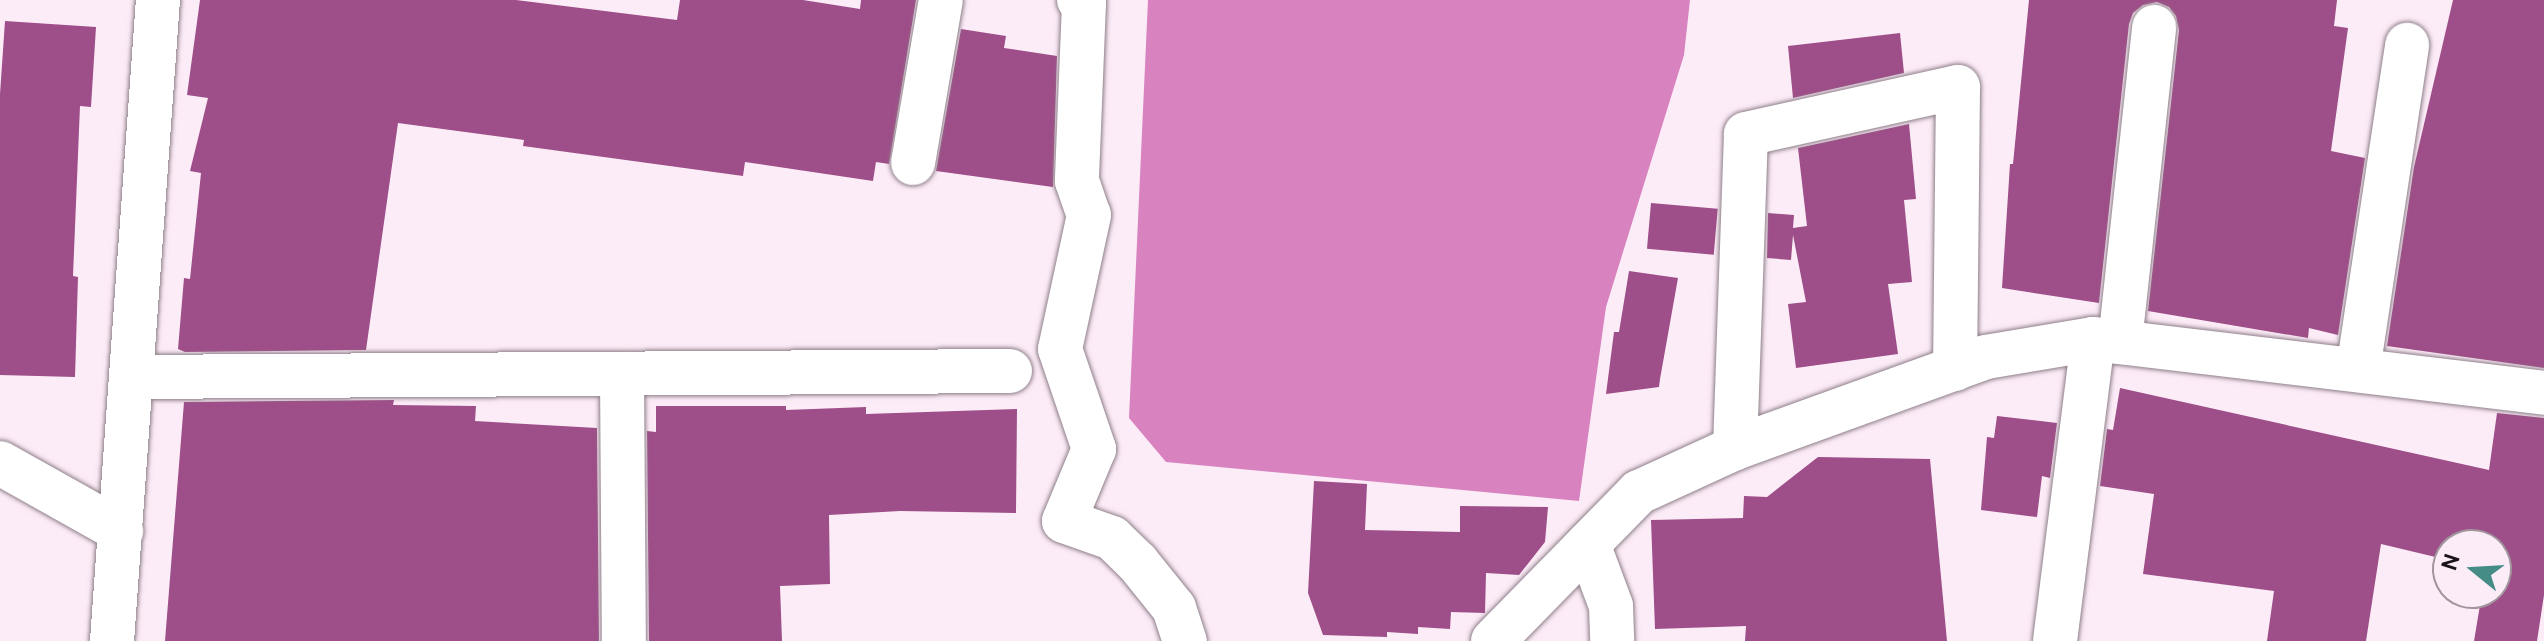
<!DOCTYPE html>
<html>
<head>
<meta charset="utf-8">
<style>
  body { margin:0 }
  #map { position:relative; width:2544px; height:641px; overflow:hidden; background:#fcecf7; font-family:Cabin,sans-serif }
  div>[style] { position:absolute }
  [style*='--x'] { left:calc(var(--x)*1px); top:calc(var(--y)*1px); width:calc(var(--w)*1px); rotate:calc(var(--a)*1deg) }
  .water>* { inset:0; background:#d882bf }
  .building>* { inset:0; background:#9e4e88; transform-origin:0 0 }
  .roads { filter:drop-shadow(0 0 2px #8e7f89) drop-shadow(0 0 2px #8e7f89) }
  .minor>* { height:44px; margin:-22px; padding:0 22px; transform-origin:22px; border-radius:22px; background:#fff }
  span { translate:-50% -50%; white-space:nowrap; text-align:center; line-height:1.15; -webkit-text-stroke:7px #fcecf7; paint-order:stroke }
  .north { position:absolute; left:2432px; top:529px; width:80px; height:80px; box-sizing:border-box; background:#fcecf7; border:2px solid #a2969e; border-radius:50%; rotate:288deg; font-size:22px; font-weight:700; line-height:32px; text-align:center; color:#1a1418 }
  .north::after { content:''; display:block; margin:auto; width:28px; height:36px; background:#458c87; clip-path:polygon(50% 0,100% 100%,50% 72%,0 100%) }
</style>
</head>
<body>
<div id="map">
  <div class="water">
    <i style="clip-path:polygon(1148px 0,1690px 0,1684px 55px,1606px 307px,1579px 501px,1166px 462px,1129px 418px)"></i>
  </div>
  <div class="building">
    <i style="clip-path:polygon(200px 0,516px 0,677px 20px,680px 0,803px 0,860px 9px,861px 0,916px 0,889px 164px,876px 162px,873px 181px,745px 162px,743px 176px,523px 146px,524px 140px,398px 123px,366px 350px,185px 352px,178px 349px,184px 278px,190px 279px,201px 173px,190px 171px,208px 98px,187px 95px)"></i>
    <i style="clip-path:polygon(2029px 0,2337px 0,2334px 26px,2348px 28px,2331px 151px,2365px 158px,2338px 335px,2309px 328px,2308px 338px,2148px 311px,2179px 30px,2176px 16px,2169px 7px,2157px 2px,2143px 5px,2133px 13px,2129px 24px,2099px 303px,2002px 288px,2010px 164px,2013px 164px)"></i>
    <i style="clip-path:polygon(2453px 0,2544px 0,2544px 368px,2387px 346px,2414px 167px)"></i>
    <i style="clip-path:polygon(5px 21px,96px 27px,91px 107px,80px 106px,73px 276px,78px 277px,75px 377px,0 375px,0 94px)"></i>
    <i style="clip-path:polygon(961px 29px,1006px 36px,1004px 48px,1057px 56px,1053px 187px,936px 171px)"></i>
    <i style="clip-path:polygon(1900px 33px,1904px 73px,1793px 98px,1788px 46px)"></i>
    <i style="clip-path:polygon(1909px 124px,1916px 199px,1904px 200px,1912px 282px,1888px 284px,1898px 354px,1796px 368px,1788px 304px,1806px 302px,1793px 235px,1791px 260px,1767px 258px,1768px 213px,1794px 215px,1793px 228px,1807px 226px,1798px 148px)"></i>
    <i style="left:1651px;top:203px;width:67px;height:46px;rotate:5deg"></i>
    <i style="clip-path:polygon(1629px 271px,1678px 278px,1660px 379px,1659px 387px,1606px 394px,1614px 332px,1619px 332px)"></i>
    <i style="clip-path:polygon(2120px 388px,2489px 470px,2497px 413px,2544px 418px,2544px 595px,2537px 641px,2474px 641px,2482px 593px,2496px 593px,2496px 545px,2448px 545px,2448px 560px,2381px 544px,2366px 641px,2267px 641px,2274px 591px,2143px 574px,2154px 494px,2100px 486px,2107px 429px,2113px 430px)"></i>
    <i style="clip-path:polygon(394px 400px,393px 405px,476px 406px,475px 421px,597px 428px,599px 641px,165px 641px,184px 402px)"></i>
    <i style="clip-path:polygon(656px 406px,786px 406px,786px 410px,866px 407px,866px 414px,1017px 409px,1016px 513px,900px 511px,829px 515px,830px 584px,780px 586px,782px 641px,649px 641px,647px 431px,656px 432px)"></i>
    <i style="clip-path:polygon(1997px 416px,2057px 423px,2050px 478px,2042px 476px,2037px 517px,1981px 510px,1987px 437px,1994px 438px)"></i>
    <i style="clip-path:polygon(1818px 457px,1930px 459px,1947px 641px,1745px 641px,1746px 626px,1655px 629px,1651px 520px,1743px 518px,1744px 496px,1767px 497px)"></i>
    <i style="clip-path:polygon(1314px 481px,1367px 484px,1365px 530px,1460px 532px,1460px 506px,1548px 507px,1545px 542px,1519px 575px,1486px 573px,1485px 613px,1451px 612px,1450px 629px,1418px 627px,1418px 634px,1387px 632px,1387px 637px,1323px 635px,1308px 593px)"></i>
  </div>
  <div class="roads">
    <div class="minor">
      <i style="--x:1079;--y:0;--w:6;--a:31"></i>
      <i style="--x:1084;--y:3;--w:178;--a:92.3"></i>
      <i style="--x:1077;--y:181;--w:36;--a:71"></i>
      <i style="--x:1089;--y:215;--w:137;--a:102.2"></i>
      <i style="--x:1060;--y:349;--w:106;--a:71.2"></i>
      <i style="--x:1094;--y:449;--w:78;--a:112.6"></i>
      <i style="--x:1064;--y:521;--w:51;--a:19.5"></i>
      <i style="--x:1112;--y:538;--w:35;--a:44"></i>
      <i style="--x:1137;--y:562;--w:59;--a:51.2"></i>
      <i style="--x:1174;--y:608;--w:35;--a:72"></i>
      <i style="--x:913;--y:163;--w:165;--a:-80.3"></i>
      <i style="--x:2120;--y:342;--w:317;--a:-83.8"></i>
      <i style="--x:2358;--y:370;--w:329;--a:-81.4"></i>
      <i style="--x:622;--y:374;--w:267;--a:89.6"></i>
      <i style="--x:131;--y:377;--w:879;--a:-0.39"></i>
      <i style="--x:1735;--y:448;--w:314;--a:-88"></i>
      <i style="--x:1746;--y:134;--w:217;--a:-12.5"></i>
      <i style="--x:1958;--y:87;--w:282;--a:90.6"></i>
      <i style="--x:0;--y:463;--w:139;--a:29.3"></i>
      <i style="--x:1588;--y:544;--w:66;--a:69.6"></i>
      <i style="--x:1611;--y:606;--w:35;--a:88"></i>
      <i style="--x:112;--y:641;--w:643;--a:-85.9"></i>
      <i style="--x:1493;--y:641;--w:209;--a:-45.6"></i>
      <i style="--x:1639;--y:492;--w:106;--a:-24.6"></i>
      <i style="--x:1735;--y:448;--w:267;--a:-19.9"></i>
      <i style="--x:1986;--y:357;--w:109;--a:-9.5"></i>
      <i style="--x:2093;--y:339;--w:454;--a:6.8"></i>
      <i style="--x:2055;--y:641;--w:304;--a:-82.8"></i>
    </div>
  </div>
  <div class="north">N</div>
</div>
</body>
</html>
